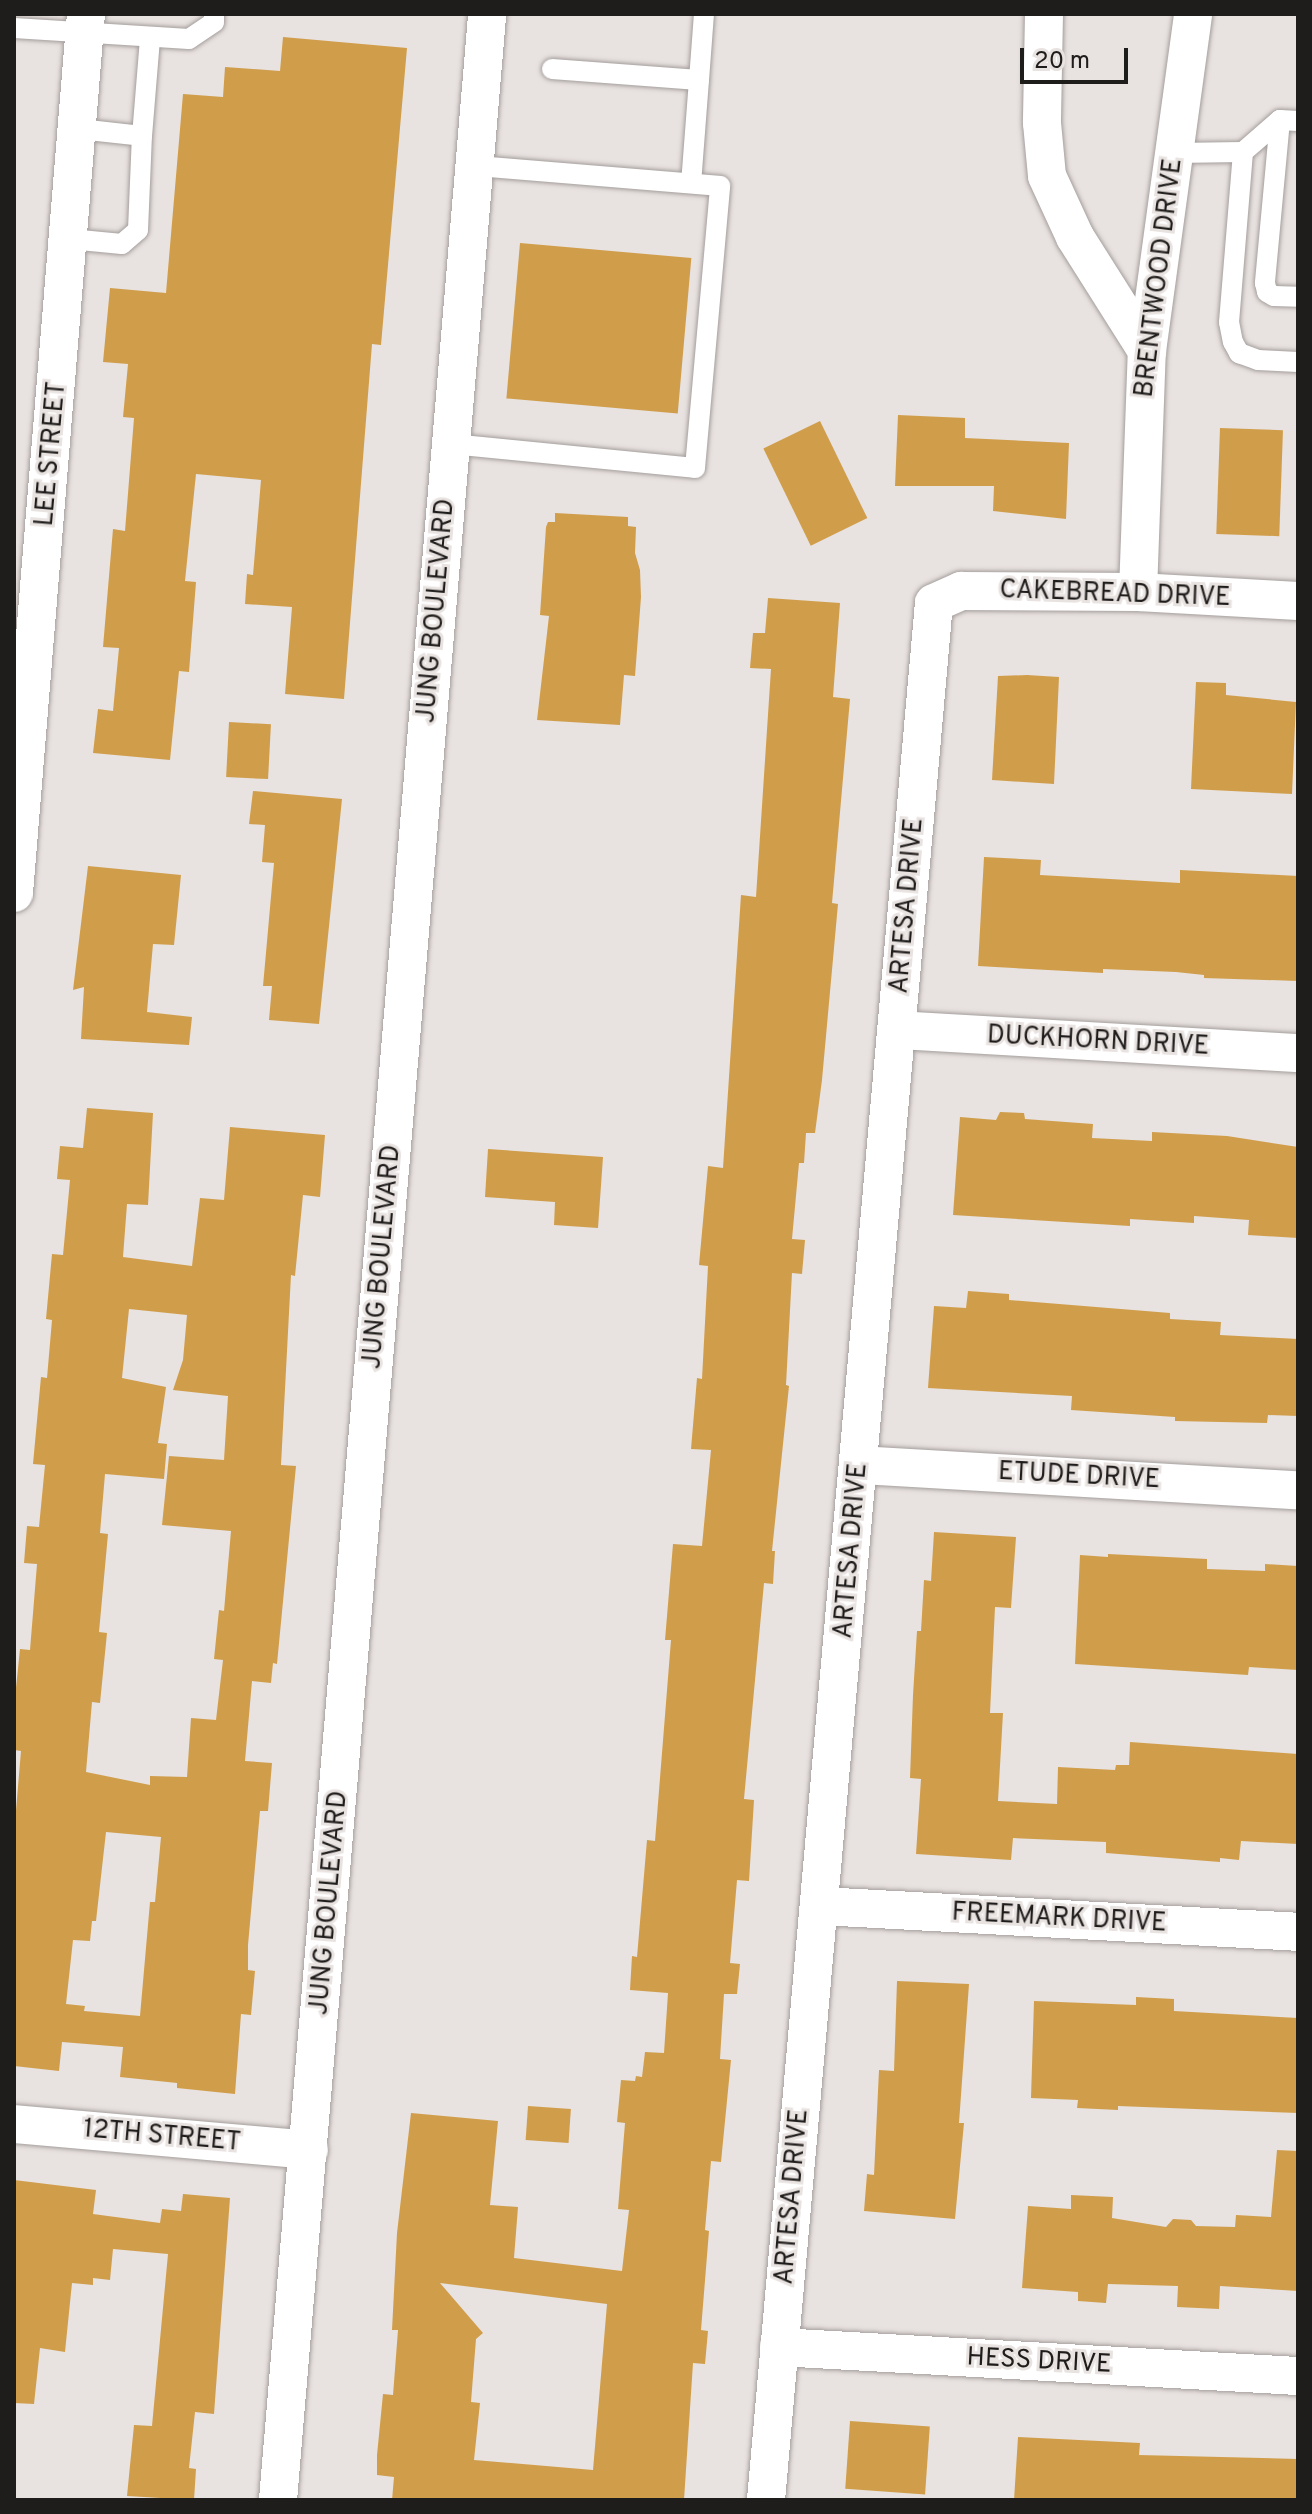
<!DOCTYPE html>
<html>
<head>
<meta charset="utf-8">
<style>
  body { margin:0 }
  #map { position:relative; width:1312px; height:2514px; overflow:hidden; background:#e8e2e0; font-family:Overpass,sans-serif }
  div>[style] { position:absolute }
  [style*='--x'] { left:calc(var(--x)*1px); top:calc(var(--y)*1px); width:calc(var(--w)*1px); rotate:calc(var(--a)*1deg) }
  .building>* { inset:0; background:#d09e4b; transform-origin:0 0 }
  .roads { filter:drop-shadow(0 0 2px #a49e9c) drop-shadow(0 0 2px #a49e9c) }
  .service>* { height:20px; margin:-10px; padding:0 10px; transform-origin:10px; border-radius:10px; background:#fff }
  .minor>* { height:38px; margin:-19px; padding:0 19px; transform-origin:19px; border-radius:19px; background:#fff }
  span { translate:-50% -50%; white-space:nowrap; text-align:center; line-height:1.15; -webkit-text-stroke:6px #e8e2e0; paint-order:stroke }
  .street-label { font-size:26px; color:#1f1d1c }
  .frame { position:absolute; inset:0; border:16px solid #1f1d1c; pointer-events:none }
  .scale { position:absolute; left:1020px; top:48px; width:108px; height:36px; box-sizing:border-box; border:4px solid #1f1d1c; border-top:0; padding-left:10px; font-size:24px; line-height:28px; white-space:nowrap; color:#1f1d1c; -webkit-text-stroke:6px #e8e2e0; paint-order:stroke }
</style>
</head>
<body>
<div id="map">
  <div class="building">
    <i style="clip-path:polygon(283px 37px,407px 48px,381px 345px,372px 344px,344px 699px,285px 694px,292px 607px,245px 604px,247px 574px,253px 575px,261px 480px,196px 474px,185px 581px,196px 582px,189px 672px,179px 671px,170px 760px,93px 753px,98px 709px,113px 711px,119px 648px,103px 647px,113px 529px,125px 531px,134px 418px,123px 417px,128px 364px,103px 362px,110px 288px,166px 293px,183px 94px,223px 97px,225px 67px,280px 71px)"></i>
    <i style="left:520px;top:243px;width:172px;height:156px;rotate:5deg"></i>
    <i style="clip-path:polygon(898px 415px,965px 418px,965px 438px,1069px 443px,1066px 519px,993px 511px,994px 486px,895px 486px)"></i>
    <i style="left:820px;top:421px;width:108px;height:63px;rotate:64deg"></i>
    <i style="left:1220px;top:428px;width:63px;height:106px;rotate:2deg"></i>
    <i style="clip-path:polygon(555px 513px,628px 517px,628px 526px,636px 527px,635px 553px,640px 570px,641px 597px,635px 676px,624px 675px,620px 725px,537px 720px,549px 616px,540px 615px,546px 527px,548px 522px,555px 522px)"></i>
    <i style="clip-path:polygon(evenodd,768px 598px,840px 603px,833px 697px,850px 699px,832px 903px,838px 904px,822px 1080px,815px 1133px,806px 1133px,804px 1163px,799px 1163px,792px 1239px,805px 1240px,802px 1274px,792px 1273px,786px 1385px,789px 1386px,772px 1551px,775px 1551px,773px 1584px,764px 1583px,744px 1799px,754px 1800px,749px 1881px,737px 1880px,730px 1963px,740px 1964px,737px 1994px,724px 1994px,720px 2059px,731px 2060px,721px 2162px,711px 2161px,705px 2230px,709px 2231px,701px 2330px,708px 2331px,705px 2364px,693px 2363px,684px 2500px,392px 2500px,394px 2477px,377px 2475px,377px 2455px,383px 2394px,393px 2395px,398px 2330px,392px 2330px,397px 2233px,411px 2113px,498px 2121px,490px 2205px,518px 2207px,514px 2258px,622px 2271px,629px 2210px,618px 2209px,625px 2123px,617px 2122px,621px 2080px,635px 2081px,636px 2076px,642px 2077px,645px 2052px,664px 2053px,668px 1993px,630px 1990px,632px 1956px,637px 1957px,647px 1840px,655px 1841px,671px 1640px,665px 1640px,673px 1544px,702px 1546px,711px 1450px,691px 1449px,697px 1378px,702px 1379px,708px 1266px,699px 1265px,708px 1166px,723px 1168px,741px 895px,756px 897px,771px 669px,750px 668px,753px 633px,765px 633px,768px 598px,440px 2283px,607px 2304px,593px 2470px,474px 2460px,480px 2403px,471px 2402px,476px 2339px,483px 2333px,440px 2283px)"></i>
    <i style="clip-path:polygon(1027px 675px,1059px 677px,1054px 784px,992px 780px,998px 676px)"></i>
    <i style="clip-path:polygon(1196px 682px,1226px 683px,1226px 695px,1296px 702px,1292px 794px,1191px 789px)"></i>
    <i style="left:229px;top:722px;width:42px;height:55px;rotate:3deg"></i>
    <i style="clip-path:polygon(253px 791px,342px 799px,319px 1024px,269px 1020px,272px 986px,263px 986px,274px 863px,262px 862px,265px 825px,249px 824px)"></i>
    <i style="clip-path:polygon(984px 857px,1041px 860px,1040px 875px,1180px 883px,1180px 870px,1298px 876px,1298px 981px,1204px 978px,1204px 975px,1176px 972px,1103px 969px,1103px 973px,978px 966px)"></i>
    <i style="clip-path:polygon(88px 866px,181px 875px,174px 945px,153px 944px,147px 1012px,192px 1017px,189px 1045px,81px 1039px,84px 987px,73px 990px)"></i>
    <i style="clip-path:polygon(evenodd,87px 1108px,153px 1113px,148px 1205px,127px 1204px,123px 1257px,192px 1266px,200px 1198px,224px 1200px,230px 1127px,325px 1135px,320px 1197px,303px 1195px,295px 1276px,291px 1275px,281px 1465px,296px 1466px,277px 1664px,273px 1663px,271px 1683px,252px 1681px,245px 1761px,272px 1763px,268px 1811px,260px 1811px,248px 1945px,248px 1970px,255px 1971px,251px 2015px,241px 2014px,235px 2094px,177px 2088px,177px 2083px,120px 2077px,123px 2047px,62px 2042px,59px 2071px,14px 2066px,14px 1834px,21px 1751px,14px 1750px,14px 1707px,20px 1649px,30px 1650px,37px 1564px,24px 1563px,27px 1526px,39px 1527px,45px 1465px,33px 1464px,41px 1377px,47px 1378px,52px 1320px,46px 1319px,52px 1254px,63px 1255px,70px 1180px,57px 1179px,60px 1146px,83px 1148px,87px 1108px,129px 1309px,187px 1315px,183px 1360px,173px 1390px,228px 1396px,224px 1460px,169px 1456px,162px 1525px,231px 1531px,224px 1611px,219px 1610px,214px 1659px,223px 1660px,216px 1720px,191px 1718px,187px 1777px,150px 1776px,150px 1785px,86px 1772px,92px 1702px,100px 1703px,107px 1633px,99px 1632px,108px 1534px,100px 1533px,105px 1474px,164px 1479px,167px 1444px,158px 1443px,166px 1387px,122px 1378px,129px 1309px,87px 1108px,106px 1832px,161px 1837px,155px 1902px,150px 1902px,140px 2016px,84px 2011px,85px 2006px,66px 2004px,73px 1940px,90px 1941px,92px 1921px,96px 1921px,106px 1832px)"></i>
    <i style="clip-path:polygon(1000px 1112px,1024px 1113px,1025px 1119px,1093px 1124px,1092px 1138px,1152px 1141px,1152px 1132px,1227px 1136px,1298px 1147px,1298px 1238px,1248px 1235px,1249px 1220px,1194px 1216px,1194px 1223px,1130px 1219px,1130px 1226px,953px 1215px,960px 1117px,996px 1120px)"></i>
    <i style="clip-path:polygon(488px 1149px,603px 1157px,598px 1228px,554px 1225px,555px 1202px,485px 1197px)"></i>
    <i style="clip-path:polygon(968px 1291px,1009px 1294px,1009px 1300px,1170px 1313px,1170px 1319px,1221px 1322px,1220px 1335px,1298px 1339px,1298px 1416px,1268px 1415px,1267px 1423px,1175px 1421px,1175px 1417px,1071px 1410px,1072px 1396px,928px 1388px,934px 1306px,966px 1308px)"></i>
    <i style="clip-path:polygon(934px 1532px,1016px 1537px,1011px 1608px,995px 1607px,990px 1713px,1003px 1713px,998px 1801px,1057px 1804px,1058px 1767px,1115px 1770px,1116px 1765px,1129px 1765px,1130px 1742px,1298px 1754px,1298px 1844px,1241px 1841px,1239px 1860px,1220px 1858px,1220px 1862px,1106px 1853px,1106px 1842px,1013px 1838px,1011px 1860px,916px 1854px,921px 1779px,910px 1778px,913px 1695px,917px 1631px,921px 1631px,924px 1580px,931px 1581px)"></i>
    <i style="clip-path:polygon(1108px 1554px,1207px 1559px,1207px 1569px,1265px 1571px,1265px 1564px,1298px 1566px,1298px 1670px,1249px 1667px,1248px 1675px,1075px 1664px,1080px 1555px,1108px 1557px)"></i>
    <i style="clip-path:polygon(897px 1981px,969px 1984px,959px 2123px,964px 2123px,955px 2219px,864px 2211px,867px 2174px,874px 2175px,879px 2070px,894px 2071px)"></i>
    <i style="clip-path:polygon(1136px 1997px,1174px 1999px,1174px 2011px,1298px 2018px,1298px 2113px,1118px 2106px,1118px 2110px,1077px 2108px,1078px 2100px,1031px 2098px,1034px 2001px,1136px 2005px)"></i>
    <i style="left:528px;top:2106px;width:43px;height:34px;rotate:4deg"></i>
    <i style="clip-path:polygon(1277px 2150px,1298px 2151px,1298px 2291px,1220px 2286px,1219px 2309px,1177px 2307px,1178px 2286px,1108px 2284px,1106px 2303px,1078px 2301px,1078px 2292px,1022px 2288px,1028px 2206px,1071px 2209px,1071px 2195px,1113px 2197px,1112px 2218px,1166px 2227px,1173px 2219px,1191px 2220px,1196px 2226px,1235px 2227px,1236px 2215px,1271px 2217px)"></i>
    <i style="clip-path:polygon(14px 2180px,96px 2190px,93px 2214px,160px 2223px,162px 2209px,181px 2211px,183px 2194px,230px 2198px,214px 2414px,195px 2412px,189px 2468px,196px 2469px,194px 2500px,127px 2496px,134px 2425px,152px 2426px,168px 2254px,113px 2249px,110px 2280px,93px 2278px,93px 2285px,72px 2283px,65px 2352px,40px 2348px,34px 2404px,14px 2403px)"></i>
    <i style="left:850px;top:2421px;width:80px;height:68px;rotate:4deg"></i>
    <i style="clip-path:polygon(1018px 2437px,1140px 2443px,1139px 2455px,1298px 2459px,1298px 2500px,1014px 2500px)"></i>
  </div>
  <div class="roads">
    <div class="service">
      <i style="--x:14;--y:28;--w:175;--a:3.6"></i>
      <i style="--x:189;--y:39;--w:30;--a:-34"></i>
      <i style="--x:214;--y:22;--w:8;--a:-90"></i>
      <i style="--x:552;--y:69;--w:147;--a:4.3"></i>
      <i style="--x:699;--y:80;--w:103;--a:94.4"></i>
      <i style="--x:699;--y:80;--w:66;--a:-85.7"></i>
      <i style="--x:1280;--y:120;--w:164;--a:95.3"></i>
      <i style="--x:1265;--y:283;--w:9;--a:77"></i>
      <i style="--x:1267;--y:292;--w:8;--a:30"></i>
      <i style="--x:1274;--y:296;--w:24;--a:2"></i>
      <i style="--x:79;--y:129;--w:63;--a:6.3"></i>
      <i style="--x:142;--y:136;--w:98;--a:-85.3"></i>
      <i style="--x:1243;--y:152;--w:171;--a:94.7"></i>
      <i style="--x:1229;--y:322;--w:20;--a:79"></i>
      <i style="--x:1233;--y:342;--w:13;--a:61"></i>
      <i style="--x:1239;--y:353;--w:20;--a:20"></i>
      <i style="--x:1258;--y:360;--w:40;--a:2.9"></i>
      <i style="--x:1174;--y:153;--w:69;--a:-0.8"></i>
      <i style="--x:1243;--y:152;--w:49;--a:-40.9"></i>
      <i style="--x:1280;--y:120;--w:18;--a:3"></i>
      <i style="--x:70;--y:239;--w:52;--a:5.5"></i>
      <i style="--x:122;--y:244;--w:21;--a:-41"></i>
      <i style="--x:138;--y:230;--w:94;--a:-87.6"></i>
      <i style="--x:451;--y:444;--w:245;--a:5.6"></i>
      <i style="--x:695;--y:468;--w:283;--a:-84.9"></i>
      <i style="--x:720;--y:186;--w:246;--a:-175.3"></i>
    </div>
    <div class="minor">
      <i style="--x:1044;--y:14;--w:109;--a:91.1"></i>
      <i style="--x:1042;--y:123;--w:53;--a:84.6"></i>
      <i style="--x:1047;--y:176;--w:67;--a:65.3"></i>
      <i style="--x:1075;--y:237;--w:135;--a:57.7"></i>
      <i style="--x:1138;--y:592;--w:241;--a:-87.9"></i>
      <i style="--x:1147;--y:351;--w:340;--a:-82.2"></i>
      <i style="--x:14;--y:893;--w:882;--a:-85.32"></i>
      <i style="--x:897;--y:1030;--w:402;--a:3.3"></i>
      <i style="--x:859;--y:1465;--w:440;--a:3.3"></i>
      <i style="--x:821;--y:1906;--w:478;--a:3.1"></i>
      <i style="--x:14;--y:2124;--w:296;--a:5"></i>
      <i style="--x:779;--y:2347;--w:520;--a:3.2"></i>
      <i style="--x:278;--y:2500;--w:2495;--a:-85.19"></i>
      <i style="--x:766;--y:2500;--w:1904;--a:-84.94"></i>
      <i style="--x:934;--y:603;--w:30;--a:-24"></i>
      <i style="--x:961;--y:591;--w:177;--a:0.3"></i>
      <i style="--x:1138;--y:592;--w:160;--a:3.2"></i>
    </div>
  </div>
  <div class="street-label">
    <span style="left:1160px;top:278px;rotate:-83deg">BRENTWOOD DRIVE</span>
    <span style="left:52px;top:454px;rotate:-85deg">LEE STREET</span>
    <span style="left:1115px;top:595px;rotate:2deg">CAKEBREAD DRIVE</span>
    <span style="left:437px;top:611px;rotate:-85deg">JUNG BOULEVARD</span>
    <span style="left:908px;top:906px;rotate:-85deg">ARTESA DRIVE</span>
    <span style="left:1098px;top:1042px;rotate:3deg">DUCKHORN DRIVE</span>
    <span style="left:383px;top:1257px;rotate:-85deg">JUNG BOULEVARD</span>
    <span style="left:1079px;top:1477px;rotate:3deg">ETUDE DRIVE</span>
    <span style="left:852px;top:1551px;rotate:-85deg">ARTESA DRIVE</span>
    <span style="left:330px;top:1903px;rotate:-85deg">JUNG BOULEVARD</span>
    <span style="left:1059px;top:1919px;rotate:3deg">FREEMARK DRIVE</span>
    <span style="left:162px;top:2137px;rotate:5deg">12TH STREET</span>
    <span style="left:793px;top:2197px;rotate:-85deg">ARTESA DRIVE</span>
    <span style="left:1039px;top:2362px;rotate:3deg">HESS DRIVE</span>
  </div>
  <div class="frame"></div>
  <div class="scale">20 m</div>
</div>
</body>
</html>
